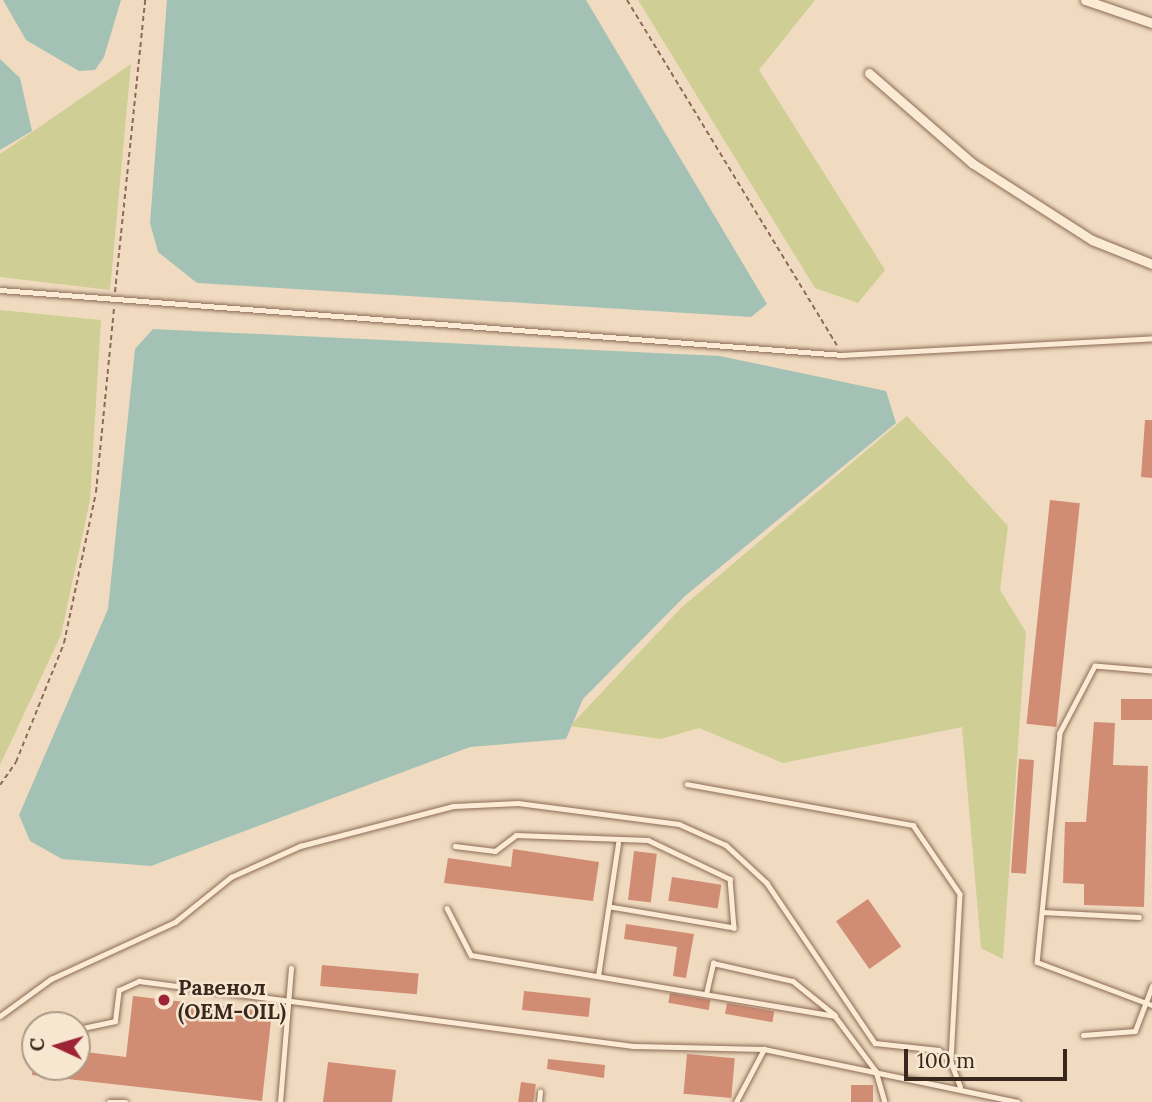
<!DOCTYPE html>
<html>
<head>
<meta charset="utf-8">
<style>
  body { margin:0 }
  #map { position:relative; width:1152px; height:1102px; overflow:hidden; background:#f0dbc0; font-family:Lora,serif }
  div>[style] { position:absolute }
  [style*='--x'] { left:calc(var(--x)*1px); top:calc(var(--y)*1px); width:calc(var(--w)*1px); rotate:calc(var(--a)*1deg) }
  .green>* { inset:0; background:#cfce94 }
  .water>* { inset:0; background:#a3c2b5 }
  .building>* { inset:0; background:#d18d74; transform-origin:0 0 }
  .path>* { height:2px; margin-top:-1px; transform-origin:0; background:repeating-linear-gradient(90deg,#8b6b57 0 5px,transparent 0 8.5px) }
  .roads { filter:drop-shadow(0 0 2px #8b6b57) drop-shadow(0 0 2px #8b6b57) }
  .service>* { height:4.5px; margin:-2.25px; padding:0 2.25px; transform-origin:2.25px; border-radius:2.25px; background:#fbead4 }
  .minor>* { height:9px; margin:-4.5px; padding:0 4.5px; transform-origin:4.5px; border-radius:4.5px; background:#fbead4 }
  .dots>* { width:19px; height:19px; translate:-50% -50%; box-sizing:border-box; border:4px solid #f7e7d0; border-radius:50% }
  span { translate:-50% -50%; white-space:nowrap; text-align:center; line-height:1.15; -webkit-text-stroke:5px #f7e7d0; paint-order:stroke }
  .poi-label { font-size:21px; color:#39261c; font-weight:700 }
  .left { translate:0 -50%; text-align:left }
  .north { position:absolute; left:21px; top:1011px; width:70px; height:70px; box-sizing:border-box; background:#f7e7d0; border:2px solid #ab9a88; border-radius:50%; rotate:274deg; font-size:19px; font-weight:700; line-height:28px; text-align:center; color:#39261c }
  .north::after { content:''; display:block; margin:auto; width:24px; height:32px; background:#9d2436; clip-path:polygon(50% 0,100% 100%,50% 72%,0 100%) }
  .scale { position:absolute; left:904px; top:1049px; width:163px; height:32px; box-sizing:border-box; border:4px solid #39261c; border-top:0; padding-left:9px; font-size:21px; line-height:24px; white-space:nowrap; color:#39261c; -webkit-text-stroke:5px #f7e7d0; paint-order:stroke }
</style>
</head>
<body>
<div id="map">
  <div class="green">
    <i style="clip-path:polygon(638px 0,815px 0,759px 70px,885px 270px,858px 303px,815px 288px)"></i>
    <i style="clip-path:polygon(131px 64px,110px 290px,0 277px,0 154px)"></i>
    <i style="clip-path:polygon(0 310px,101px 320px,90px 500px,61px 635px,0 765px)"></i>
    <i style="clip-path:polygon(907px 416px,1008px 526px,1000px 590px,1026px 632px,1003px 959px,981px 948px,962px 727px,783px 763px,699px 728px,661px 739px,570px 726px,682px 607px)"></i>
  </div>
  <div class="water">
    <i style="clip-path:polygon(3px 0,121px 0,104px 57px,95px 70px,79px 71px,26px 40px)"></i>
    <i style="clip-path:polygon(167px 0,586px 0,767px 304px,751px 317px,197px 283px,158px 252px,150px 223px)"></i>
    <i style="clip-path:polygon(0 59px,20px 78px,32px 131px,0 150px)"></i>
    <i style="clip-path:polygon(153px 329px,720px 356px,886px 391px,896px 423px,685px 596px,583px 699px,566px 739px,470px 747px,151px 866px,62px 859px,30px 841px,19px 815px,108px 609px,135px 349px)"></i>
  </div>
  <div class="building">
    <i style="clip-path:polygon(1145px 420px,1152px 420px,1152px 478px,1141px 477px)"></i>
    <i style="left:1050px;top:500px;width:30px;height:225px;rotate:6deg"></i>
    <i style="left:1121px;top:699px;width:31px;height:21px"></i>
    <i style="clip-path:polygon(1094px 722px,1115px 723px,1113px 765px,1148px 766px,1144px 907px,1084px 905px,1084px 884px,1063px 883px,1065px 822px,1086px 822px)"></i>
    <i style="left:1019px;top:759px;width:15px;height:114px;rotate:4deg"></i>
    <i style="clip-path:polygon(513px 849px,599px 862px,593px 901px,444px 883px,448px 858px,511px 867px)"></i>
    <i style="left:634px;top:851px;width:23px;height:49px;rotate:7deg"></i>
    <i style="left:672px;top:877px;width:50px;height:24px;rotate:9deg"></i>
    <i style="left:868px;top:899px;width:58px;height:39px;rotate:55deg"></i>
    <i style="clip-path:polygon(626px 924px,694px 934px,686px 978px,673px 976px,677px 947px,624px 939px)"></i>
    <i style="left:322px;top:965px;width:97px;height:21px;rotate:5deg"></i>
    <i style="left:524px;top:991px;width:67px;height:19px;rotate:6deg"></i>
    <i style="left:670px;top:993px;width:41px;height:10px;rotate:10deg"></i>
    <i style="clip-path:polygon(133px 996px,272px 1012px,262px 1101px,32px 1075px,33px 1067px,77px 1067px,77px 1051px,126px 1057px)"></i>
    <i style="left:727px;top:1003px;width:48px;height:11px;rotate:10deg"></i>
    <i style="left:687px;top:1054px;width:48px;height:40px;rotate:5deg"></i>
    <i style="clip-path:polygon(548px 1059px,605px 1065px,604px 1078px,547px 1069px)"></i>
    <i style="clip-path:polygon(328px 1062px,396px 1070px,392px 1102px,323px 1102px)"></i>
    <i style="left:521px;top:1082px;width:15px;height:20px;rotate:8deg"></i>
    <i style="left:851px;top:1085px;width:22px;height:17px"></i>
  </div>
  <div class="path">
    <i style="--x:627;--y:0;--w:404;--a:58.7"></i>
    <i style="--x:115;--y:292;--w:294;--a:-84.1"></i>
    <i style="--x:0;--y:785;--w:28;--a:-55"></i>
    <i style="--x:16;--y:762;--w:128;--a:-68"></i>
    <i style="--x:64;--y:643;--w:154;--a:-78"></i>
    <i style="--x:96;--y:492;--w:185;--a:-84.4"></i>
  </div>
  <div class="roads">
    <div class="service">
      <i style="--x:0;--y:290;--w:846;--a:4.41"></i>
      <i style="--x:843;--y:355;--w:309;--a:-3.1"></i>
      <i style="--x:1152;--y:671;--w:57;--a:-175"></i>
      <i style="--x:1095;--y:666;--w:76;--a:117.6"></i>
      <i style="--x:1060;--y:733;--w:230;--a:95.7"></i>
      <i style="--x:1037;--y:962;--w:123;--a:20.5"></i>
      <i style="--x:687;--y:784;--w:230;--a:10.3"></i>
      <i style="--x:913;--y:825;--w:83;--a:55.7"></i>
      <i style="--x:960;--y:894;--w:168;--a:93.1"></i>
      <i style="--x:951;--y:1062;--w:26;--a:69"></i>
      <i style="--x:455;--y:846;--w:40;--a:7.1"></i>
      <i style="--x:495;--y:851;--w:26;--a:-37"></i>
      <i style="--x:516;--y:835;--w:132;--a:2.2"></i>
      <i style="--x:648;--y:840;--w:91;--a:25.4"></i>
      <i style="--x:730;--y:879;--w:49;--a:85.3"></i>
      <i style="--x:734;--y:928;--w:126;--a:-170.4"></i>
      <i style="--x:447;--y:908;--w:53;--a:62.9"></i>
      <i style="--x:471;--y:955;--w:369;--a:9.5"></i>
      <i style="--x:835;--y:1016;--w:69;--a:53.3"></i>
      <i style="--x:876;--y:1071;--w:32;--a:74"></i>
      <i style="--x:1042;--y:912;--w:97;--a:3"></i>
      <i style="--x:598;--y:976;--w:134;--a:-81.4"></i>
      <i style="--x:706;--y:994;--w:32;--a:-77"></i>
      <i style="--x:713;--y:963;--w:82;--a:12.7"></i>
      <i style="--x:793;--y:981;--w:54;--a:39"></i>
      <i style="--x:0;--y:1016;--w:63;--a:-36"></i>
      <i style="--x:51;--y:979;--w:136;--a:-24.7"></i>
      <i style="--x:175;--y:922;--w:72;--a:-38.8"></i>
      <i style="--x:231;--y:877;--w:76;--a:-24.2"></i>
      <i style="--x:300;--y:846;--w:159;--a:-14.6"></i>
      <i style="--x:454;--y:806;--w:64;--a:-2.7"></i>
      <i style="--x:518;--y:803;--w:162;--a:7.4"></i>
      <i style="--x:679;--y:824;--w:51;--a:24.1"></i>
      <i style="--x:726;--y:845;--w:56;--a:42.8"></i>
      <i style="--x:767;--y:883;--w:193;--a:56"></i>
      <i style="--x:875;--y:1043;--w:64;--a:6.2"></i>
      <i style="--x:939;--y:1050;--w:17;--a:45"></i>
      <i style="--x:78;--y:1029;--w:38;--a:-12"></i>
      <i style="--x:115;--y:1021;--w:31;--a:-83"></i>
      <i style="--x:119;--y:990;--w:22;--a:-24"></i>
      <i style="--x:139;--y:981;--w:498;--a:7.5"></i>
      <i style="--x:633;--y:1046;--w:131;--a:1.3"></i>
      <i style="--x:764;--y:1049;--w:259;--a:11.8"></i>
      <i style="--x:1083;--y:1035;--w:52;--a:-4.4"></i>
      <i style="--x:1135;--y:1031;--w:48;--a:-69.3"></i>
      <i style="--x:109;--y:1102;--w:17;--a:0"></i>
      <i style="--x:280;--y:1102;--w:134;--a:-85.3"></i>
      <i style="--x:539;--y:1102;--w:10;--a:-84"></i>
      <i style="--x:736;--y:1102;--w:60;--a:-62.2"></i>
    </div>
    <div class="minor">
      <i style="--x:1085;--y:0;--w:71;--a:18.9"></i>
      <i style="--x:869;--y:73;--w:137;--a:41.1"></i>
      <i style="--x:972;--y:163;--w:143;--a:32.7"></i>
      <i style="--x:1092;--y:240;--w:65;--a:21.8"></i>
    </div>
  </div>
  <div class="dots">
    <i style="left:164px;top:1000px;background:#9d2436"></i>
  </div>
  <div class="poi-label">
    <span class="left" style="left:178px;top:1000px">Равенол<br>(OEM-OIL)</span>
  </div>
  <div class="north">С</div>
  <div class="scale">100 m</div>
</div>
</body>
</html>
